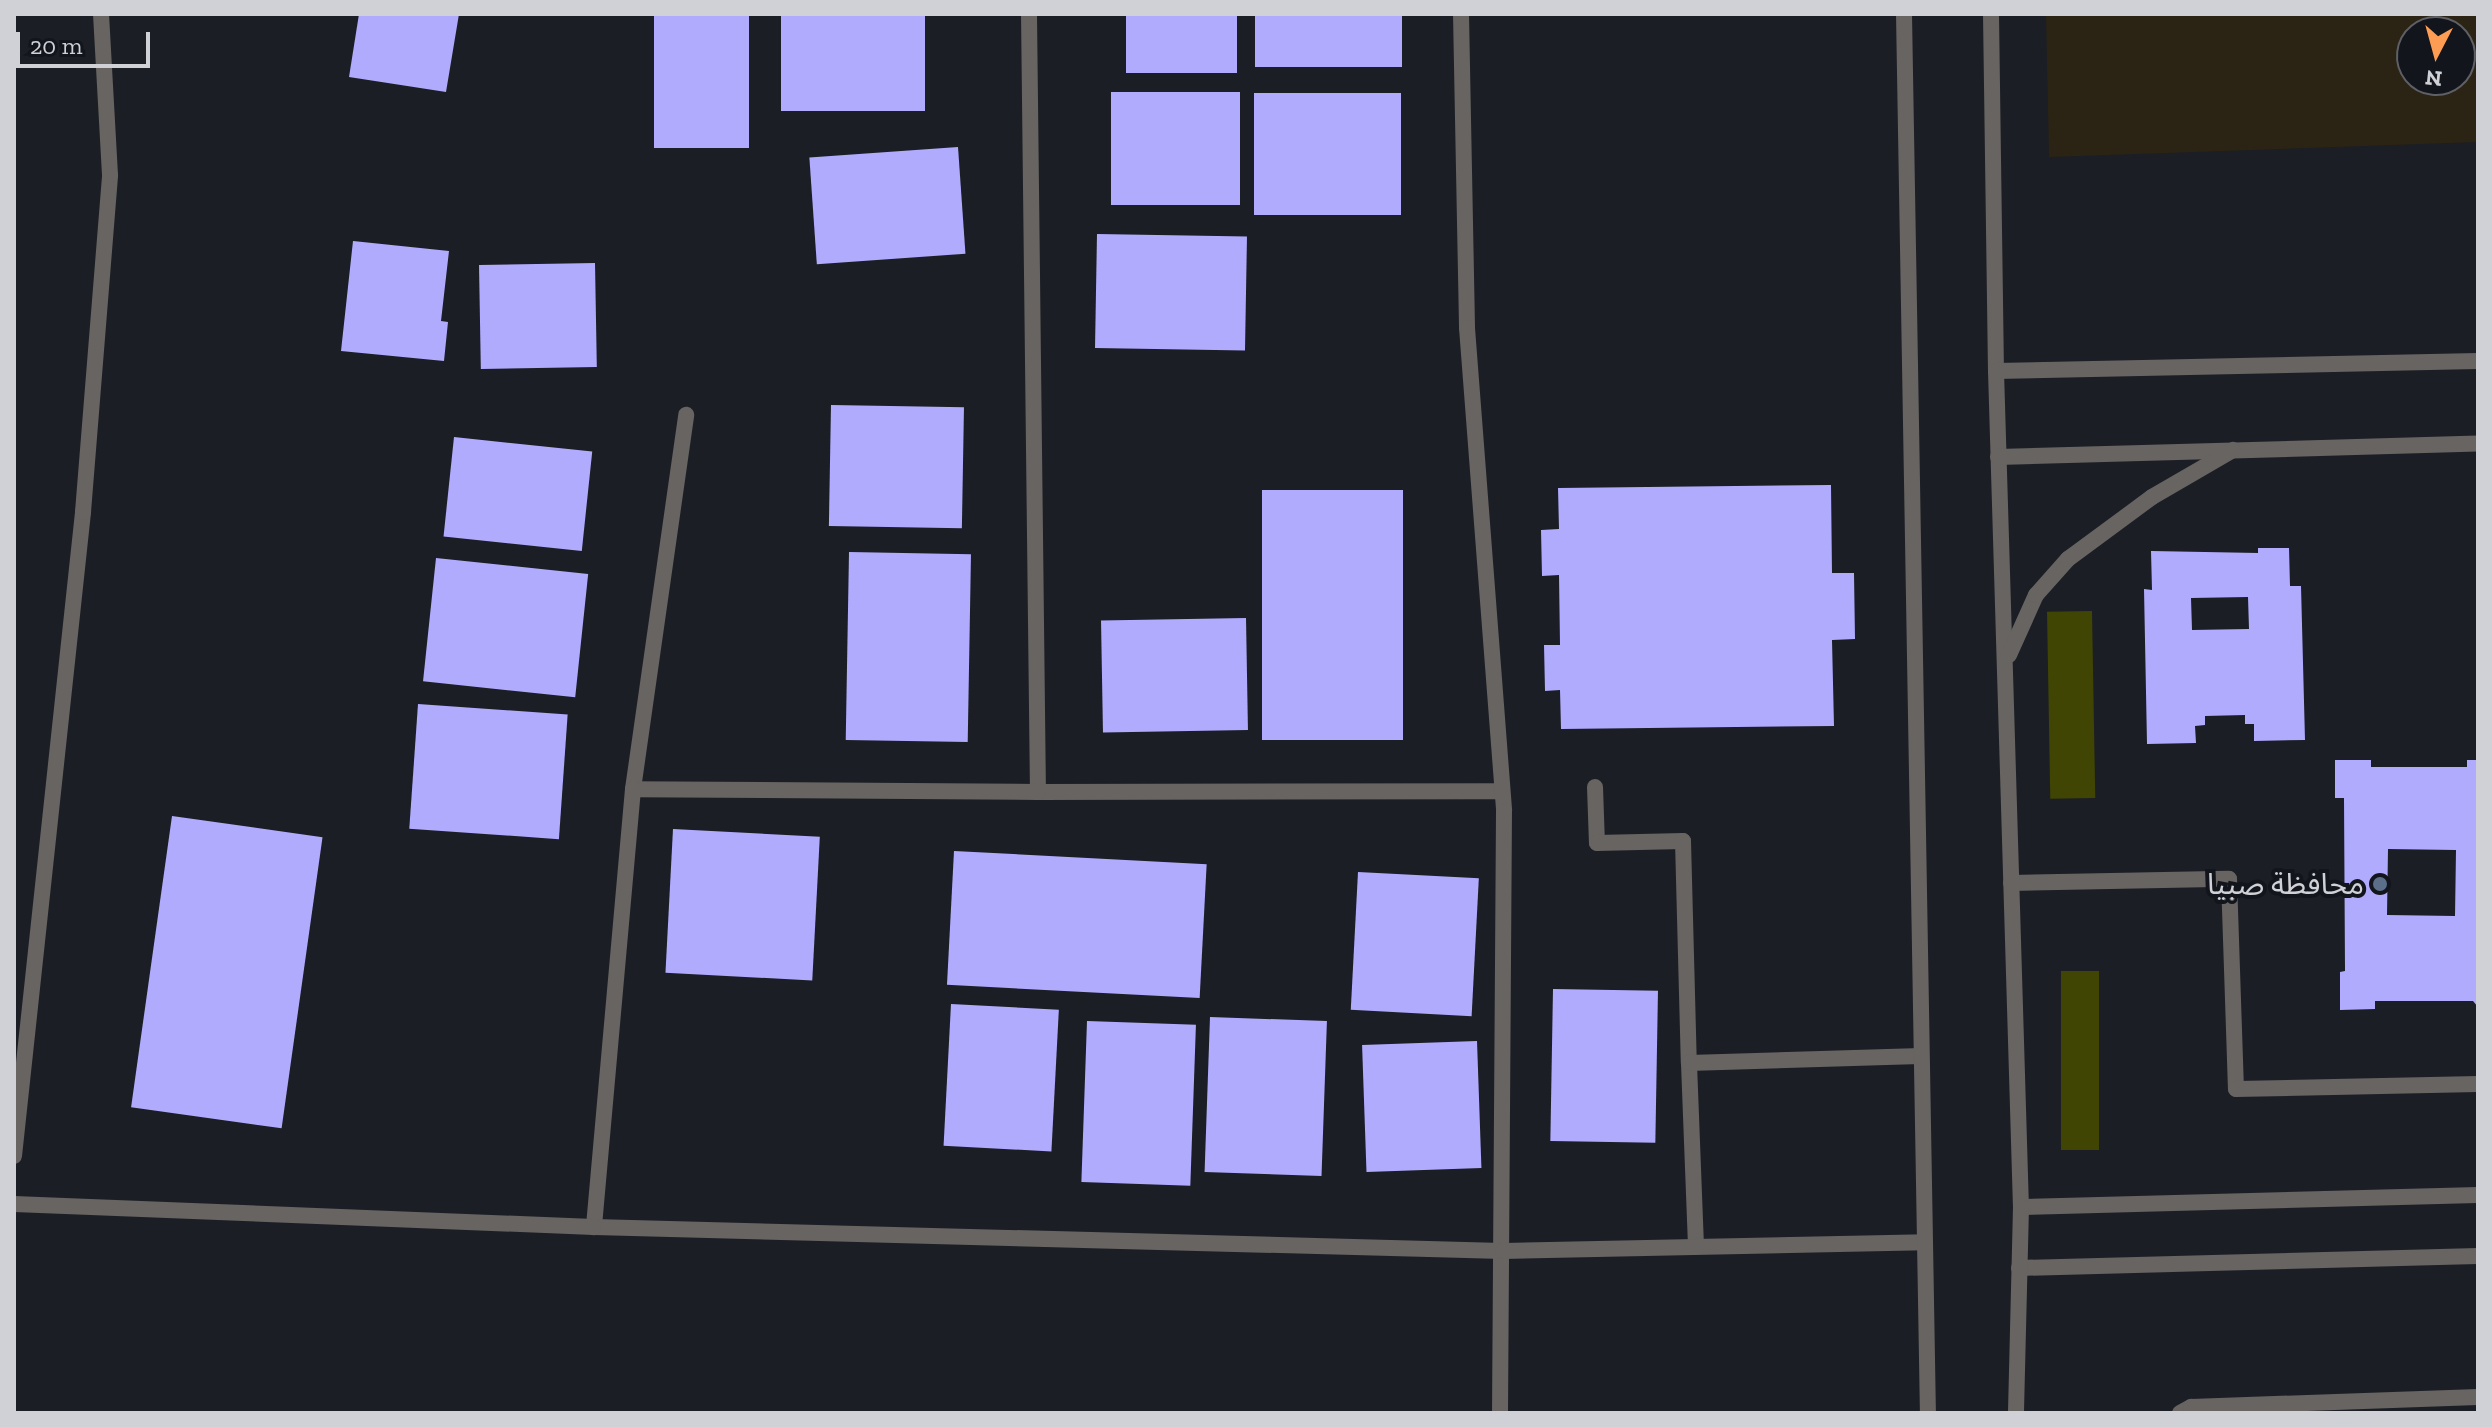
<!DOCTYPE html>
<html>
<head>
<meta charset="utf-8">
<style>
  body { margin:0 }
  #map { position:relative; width:2492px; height:1427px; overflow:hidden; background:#1b1e25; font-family:"Zilla Slab","Noto Sans Arabic",serif }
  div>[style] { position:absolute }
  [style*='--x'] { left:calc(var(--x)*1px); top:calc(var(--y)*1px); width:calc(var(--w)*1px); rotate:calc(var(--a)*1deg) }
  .education>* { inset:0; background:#2b2414 }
  .green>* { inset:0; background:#404504; transform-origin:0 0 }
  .building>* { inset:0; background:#b1abfe; transform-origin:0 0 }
  .service>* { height:16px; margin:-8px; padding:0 8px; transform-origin:8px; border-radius:8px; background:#676461 }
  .minor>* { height:16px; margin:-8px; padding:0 8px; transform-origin:8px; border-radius:8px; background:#676461 }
  .tertiary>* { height:16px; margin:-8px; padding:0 8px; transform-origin:8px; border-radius:8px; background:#676461 }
  .dots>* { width:22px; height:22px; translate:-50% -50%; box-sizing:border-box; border:4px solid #12151c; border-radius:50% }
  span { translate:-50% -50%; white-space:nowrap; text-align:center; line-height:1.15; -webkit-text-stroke:8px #12151c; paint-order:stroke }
  .poi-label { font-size:30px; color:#cfd1d6 }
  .right { translate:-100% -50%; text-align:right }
  .frame { position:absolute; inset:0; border:16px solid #cfd1d6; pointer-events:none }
  .north { position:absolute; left:2396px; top:16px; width:80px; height:80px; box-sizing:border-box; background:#12151c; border:2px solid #5e6066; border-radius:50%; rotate:186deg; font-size:22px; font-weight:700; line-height:32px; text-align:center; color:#cfd1d6 }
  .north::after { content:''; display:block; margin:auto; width:28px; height:36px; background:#fc9d53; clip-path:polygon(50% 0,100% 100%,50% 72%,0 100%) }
  .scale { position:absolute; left:16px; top:32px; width:134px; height:36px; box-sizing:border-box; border:4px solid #cfd1d6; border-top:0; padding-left:10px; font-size:24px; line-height:28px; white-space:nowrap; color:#cfd1d6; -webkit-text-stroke:6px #12151c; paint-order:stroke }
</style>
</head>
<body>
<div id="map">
  <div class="education">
    <i style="clip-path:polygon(evenodd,2046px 14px,2478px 14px,2478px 142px,2049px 157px,2046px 14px,2412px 32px,2460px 32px,2460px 80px,2412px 80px,2412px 32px)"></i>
  </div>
  <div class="green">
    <i style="left:2092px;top:611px;width:187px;height:45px;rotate:89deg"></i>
    <i style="left:2061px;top:971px;width:38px;height:179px"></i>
  </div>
  <div class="building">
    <i style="clip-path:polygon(359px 14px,459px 14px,446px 92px,349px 77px)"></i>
    <i style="left:654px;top:14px;width:95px;height:134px"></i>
    <i style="left:781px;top:14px;width:144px;height:97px"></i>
    <i style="left:1126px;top:14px;width:111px;height:59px"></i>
    <i style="left:1255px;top:14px;width:147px;height:53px"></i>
    <i style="left:1111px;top:92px;width:129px;height:113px"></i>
    <i style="left:1254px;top:93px;width:147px;height:122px"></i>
    <i style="left:958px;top:147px;width:107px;height:149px;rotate:86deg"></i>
    <i style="left:1097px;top:234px;width:150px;height:114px;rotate:1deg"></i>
    <i style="clip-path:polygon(353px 241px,449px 251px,441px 321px,448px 322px,444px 361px,341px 351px)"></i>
    <i style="left:595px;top:263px;width:104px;height:116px;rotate:89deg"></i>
    <i style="left:831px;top:405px;width:133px;height:121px;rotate:1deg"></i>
    <i style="left:454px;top:437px;width:139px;height:100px;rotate:6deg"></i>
    <i style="clip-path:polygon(1831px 485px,1832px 573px,1854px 573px,1855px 639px,1832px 640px,1834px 726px,1561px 729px,1560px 690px,1545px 691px,1544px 645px,1560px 645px,1559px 575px,1542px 576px,1541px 530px,1559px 529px,1558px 488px)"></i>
    <i style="left:1403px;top:490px;width:250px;height:141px;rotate:90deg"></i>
    <i style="clip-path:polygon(evenodd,2258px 548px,2289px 548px,2290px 586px,2301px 586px,2305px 740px,2254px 741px,2254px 724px,2245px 724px,2245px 715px,2205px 716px,2205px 725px,2195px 726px,2196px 743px,2147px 744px,2144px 589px,2152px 590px,2151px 551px,2258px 553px,2258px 548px,2248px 597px,2249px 629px,2192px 630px,2191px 598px,2248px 597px)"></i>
    <i style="left:849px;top:552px;width:122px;height:188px;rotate:1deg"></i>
    <i style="left:436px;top:558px;width:153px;height:124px;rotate:6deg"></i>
    <i style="left:1246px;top:618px;width:112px;height:145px;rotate:89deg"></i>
    <i style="left:418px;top:704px;width:150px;height:125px;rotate:4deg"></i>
    <i style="clip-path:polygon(evenodd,2335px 760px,2371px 760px,2371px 767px,2467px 767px,2467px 760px,2478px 760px,2478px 1007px,2473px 1001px,2375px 1001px,2375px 1009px,2340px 1010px,2340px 972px,2345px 971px,2344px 798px,2335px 798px,2335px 760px,2388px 849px,2456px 850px,2455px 916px,2387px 915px,2388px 849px)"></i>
    <i style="left:172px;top:816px;width:152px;height:294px;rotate:8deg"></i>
    <i style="left:673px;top:829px;width:147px;height:144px;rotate:3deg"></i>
    <i style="left:954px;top:851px;width:253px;height:134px;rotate:3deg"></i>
    <i style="left:1358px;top:872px;width:121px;height:138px;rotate:3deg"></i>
    <i style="left:1553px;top:989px;width:105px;height:152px;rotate:1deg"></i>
    <i style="left:951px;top:1004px;width:108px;height:142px;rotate:3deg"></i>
    <i style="left:1210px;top:1017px;width:117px;height:155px;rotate:2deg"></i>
    <i style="left:1087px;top:1021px;width:109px;height:161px;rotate:2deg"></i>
    <i style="left:1477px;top:1041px;width:127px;height:115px;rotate:88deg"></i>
  </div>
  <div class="service">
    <i style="--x:1595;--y:787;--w:56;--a:88"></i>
    <i style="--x:1597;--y:843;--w:86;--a:-1.3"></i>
    <i style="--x:1683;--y:841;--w:222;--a:88.5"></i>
    <i style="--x:2011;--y:883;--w:218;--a:-1.1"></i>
    <i style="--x:2229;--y:879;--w:210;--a:88.1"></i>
    <i style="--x:2236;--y:1089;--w:242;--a:-1.2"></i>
    <i style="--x:1696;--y:1246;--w:183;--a:-92.2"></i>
    <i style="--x:1689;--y:1063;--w:232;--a:-1.7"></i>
    <i style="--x:2180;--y:1413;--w:13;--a:-29"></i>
    <i style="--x:2191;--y:1407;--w:287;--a:-2"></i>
  </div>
  <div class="minor">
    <i style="--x:1029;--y:14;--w:778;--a:89.34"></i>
    <i style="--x:1038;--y:792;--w:464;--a:-0.1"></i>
    <i style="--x:1461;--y:14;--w:314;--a:88.9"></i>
    <i style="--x:1467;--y:328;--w:484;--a:85.6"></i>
    <i style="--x:1504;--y:811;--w:602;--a:90.38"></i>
    <i style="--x:633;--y:789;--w:378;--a:-81.9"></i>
    <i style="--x:1038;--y:792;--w:405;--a:-179.6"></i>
    <i style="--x:633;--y:789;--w:440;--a:95.1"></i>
    <i style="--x:594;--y:1227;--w:909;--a:1.51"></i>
    <i style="--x:1503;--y:1251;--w:422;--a:-1.2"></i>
    <i style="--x:14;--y:1156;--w:648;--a:-83.88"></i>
    <i style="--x:83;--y:512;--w:338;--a:-85.4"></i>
    <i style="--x:110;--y:175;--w:161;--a:-93.2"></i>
    <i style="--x:14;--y:1204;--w:580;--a:2.27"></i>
    <i style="--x:2021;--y:1207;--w:457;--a:-1.5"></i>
    <i style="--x:2019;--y:1268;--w:459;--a:-1.5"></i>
  </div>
  <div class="tertiary">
    <i style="--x:1904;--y:14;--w:1399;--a:89.02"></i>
    <i style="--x:1991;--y:14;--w:357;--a:89.2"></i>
    <i style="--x:1996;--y:371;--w:836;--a:88.29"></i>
    <i style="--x:2021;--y:1207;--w:206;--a:91.4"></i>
    <i style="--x:1996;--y:371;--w:482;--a:-1.2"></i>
    <i style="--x:1998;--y:457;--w:480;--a:-1.6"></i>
    <i style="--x:2009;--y:655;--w:66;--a:-65.8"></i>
    <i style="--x:2036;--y:595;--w:48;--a:-48.4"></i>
    <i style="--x:2068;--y:559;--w:104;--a:-36.4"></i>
    <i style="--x:2152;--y:497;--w:94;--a:-30.1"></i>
  </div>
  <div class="dots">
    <i style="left:2380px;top:884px;background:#5c6f8a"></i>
  </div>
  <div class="poi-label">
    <span class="right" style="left:2364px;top:884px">محافظة صبيا</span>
  </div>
  <div class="frame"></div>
  <div class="north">N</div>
  <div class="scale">20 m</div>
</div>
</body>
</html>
